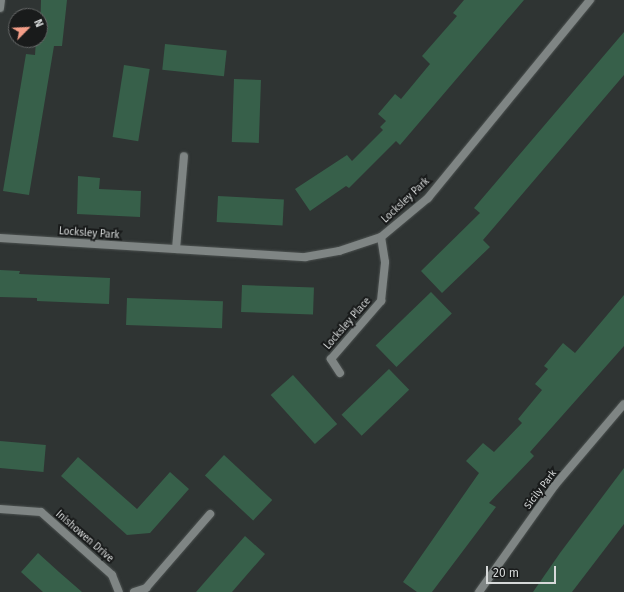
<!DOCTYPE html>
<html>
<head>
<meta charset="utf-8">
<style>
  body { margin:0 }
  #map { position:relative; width:624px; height:592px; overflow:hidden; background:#2f3433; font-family:"Fira Sans",sans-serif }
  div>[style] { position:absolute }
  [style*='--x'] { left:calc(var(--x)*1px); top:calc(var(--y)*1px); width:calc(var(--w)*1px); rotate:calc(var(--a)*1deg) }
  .building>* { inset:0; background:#37604a; transform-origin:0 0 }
  .roads { filter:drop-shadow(0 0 1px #4c5150) drop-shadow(0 0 1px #4c5150) }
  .street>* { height:8px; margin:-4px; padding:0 4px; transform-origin:4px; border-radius:4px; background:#7f8584 }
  span { translate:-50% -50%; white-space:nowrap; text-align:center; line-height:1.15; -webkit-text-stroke:4px #191b1b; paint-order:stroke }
  .street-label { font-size:10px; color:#d6d9d9 }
  .north { position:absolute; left:8px; top:8px; width:40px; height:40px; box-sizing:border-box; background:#191b1b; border:1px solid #656767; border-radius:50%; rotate:66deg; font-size:11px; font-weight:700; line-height:16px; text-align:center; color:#d6d9d9 }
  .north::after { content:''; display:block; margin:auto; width:14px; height:18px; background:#f49e88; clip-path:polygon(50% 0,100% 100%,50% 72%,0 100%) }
  .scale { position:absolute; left:486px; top:566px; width:70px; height:18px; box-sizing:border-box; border:2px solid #d6d9d9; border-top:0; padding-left:5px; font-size:12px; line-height:14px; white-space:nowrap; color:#d6d9d9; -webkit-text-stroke:3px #191b1b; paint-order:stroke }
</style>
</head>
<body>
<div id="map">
  <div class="building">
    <i style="clip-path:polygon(41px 0,67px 0,62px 46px,54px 46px,29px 195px,3px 191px,26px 54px,35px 55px,36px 40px,40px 40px)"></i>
    <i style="clip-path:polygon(464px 0,524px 0,400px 145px,396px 141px,349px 188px,346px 186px,310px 211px,295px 189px,347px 155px,352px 161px,383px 130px,380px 127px,386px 121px,378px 114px,395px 94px,401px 99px,430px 64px,422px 56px,457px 16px,453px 13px)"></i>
    <i style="clip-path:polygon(624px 32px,624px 75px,483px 240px,490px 247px,442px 293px,421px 271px,480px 213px,474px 208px)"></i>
    <i style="left:165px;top:44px;width:62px;height:26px;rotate:6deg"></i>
    <i style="left:124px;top:65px;width:26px;height:73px;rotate:9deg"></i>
    <i style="left:234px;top:79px;width:27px;height:63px;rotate:2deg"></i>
    <i style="clip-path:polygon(78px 176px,100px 178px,99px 189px,141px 191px,140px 217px,77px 214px)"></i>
    <i style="left:218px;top:196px;width:66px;height:26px;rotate:3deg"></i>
    <i style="clip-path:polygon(0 270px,20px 271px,19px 274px,110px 278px,109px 304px,37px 301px,37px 298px,0 297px)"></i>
    <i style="left:242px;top:285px;width:72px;height:27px;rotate:2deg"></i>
    <i style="left:431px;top:292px;width:30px;height:77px;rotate:46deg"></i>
    <i style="clip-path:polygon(624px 295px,624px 346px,530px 452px,534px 456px,489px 503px,496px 507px,432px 592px,417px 592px,403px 582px,479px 473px,466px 461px,483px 443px,494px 452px,522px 423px,518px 419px,542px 390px,535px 384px,548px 369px,544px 366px,563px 343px,575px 353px)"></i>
    <i style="left:127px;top:298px;width:96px;height:27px;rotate:2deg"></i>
    <i style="left:389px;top:369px;width:29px;height:66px;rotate:46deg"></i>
    <i style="left:293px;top:375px;width:66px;height:30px;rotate:48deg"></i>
    <i style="left:0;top:441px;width:46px;height:27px;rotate:5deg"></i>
    <i style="left:224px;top:455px;width:66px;height:28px;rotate:43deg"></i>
    <i style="clip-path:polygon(78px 457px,137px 509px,170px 472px,189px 489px,150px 533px,127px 535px,61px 476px)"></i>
    <i style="clip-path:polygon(624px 468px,624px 524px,572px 592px,533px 592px,560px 553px)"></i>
    <i style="clip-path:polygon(245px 536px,265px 554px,232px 592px,196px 592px)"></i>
    <i style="clip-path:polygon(38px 553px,59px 572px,82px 592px,43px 592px,21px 572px)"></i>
  </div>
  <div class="roads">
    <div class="street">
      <i style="--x:0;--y:8;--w:8;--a:-83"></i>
      <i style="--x:0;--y:238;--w:306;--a:3.6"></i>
      <i style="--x:305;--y:257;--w:35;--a:-10"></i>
      <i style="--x:339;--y:251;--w:44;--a:-18.4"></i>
      <i style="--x:381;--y:237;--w:61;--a:-39.7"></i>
      <i style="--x:428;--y:198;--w:256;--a:-50.7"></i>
      <i style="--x:176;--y:249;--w:93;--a:-85.1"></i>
      <i style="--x:340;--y:373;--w:17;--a:-123"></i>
      <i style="--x:331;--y:359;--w:77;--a:-49.2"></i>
      <i style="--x:381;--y:301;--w:39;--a:-84"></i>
      <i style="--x:385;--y:262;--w:25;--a:-99"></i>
      <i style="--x:0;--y:509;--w:41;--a:4.2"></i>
      <i style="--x:41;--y:512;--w:95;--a:41.6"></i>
      <i style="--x:112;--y:575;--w:18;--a:68"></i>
      <i style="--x:134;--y:592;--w:13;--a:-18"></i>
      <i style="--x:146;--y:588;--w:98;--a:-49.1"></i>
      <i style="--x:479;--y:592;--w:131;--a:-54.6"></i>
      <i style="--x:555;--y:485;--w:106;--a:-49.6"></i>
    </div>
  </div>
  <div class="street-label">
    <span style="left:406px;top:201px;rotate:-43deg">Locksley Park</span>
    <span style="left:89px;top:234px;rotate:4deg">Locksley Park</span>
    <span style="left:348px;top:324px;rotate:-49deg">Locksley Place</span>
    <span style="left:541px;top:490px;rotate:-53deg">Sicily Park</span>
    <span style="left:84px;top:537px;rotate:41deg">Inishowen Drive</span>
  </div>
  <div class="north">N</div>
  <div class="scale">20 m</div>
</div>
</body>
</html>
